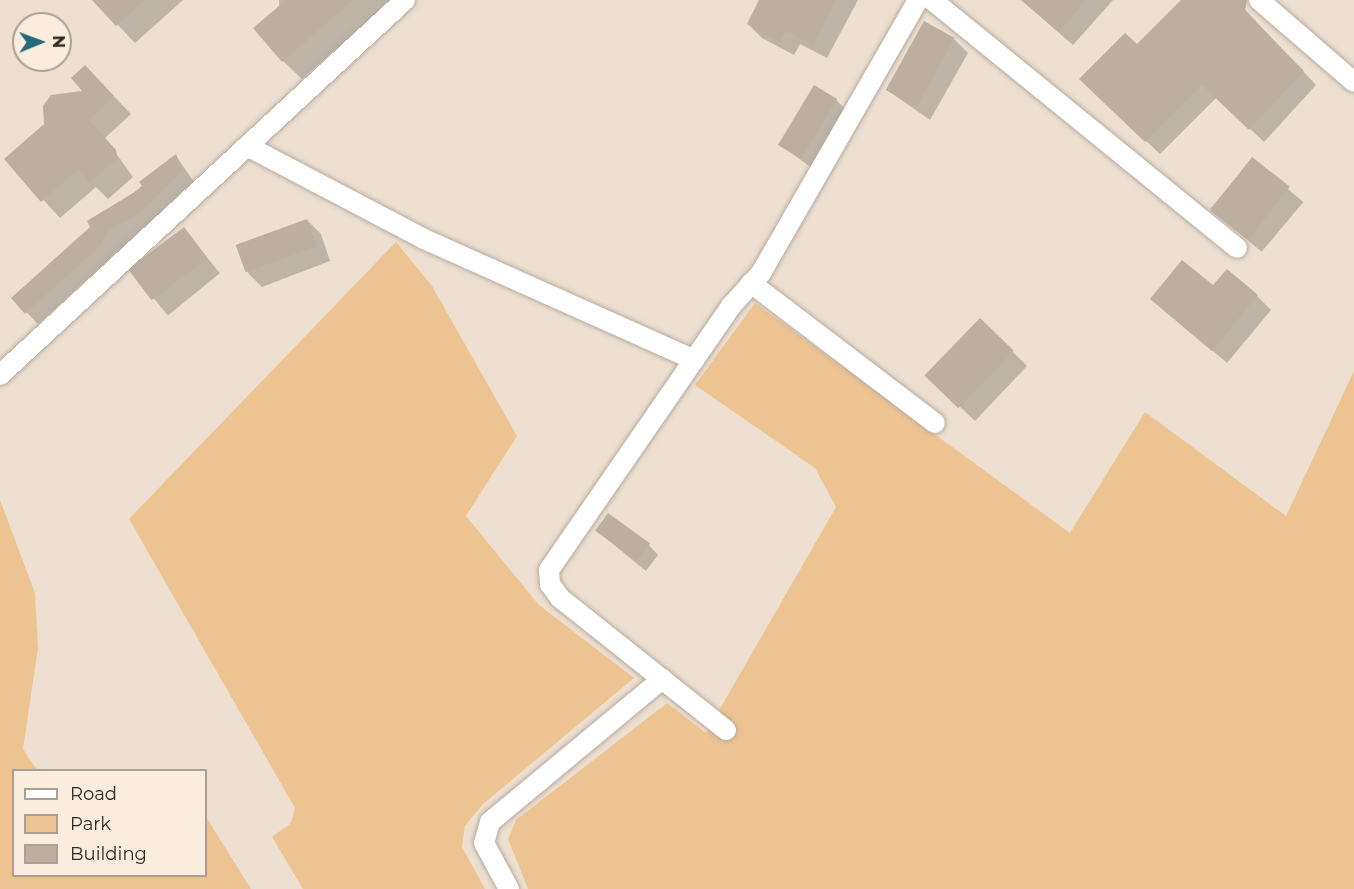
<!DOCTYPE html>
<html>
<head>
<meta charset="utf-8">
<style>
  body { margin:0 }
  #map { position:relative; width:1354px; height:889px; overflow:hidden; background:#ede0d1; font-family:Montserrat,sans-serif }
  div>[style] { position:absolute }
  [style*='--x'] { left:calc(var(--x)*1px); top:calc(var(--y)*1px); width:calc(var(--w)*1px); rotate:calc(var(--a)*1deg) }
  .green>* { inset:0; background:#eec392 }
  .shadow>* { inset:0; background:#0003; transform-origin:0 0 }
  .building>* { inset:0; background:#bcafa0; transform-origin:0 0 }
  .roads { filter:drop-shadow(0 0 2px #b8ab9d) drop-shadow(0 0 2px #b8ab9d) }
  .street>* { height:20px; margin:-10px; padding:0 10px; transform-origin:10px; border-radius:10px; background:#fff }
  span { translate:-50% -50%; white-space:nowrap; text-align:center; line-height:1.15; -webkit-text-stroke:4.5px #fbedde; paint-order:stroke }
  .legend { position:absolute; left:12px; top:769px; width:195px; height:108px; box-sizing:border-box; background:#fbedde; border:2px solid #aa9f94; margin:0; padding:8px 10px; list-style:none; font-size:18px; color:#302b25 }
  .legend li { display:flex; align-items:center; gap:12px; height:30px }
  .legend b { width:30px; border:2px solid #aa9f94 }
  .north { position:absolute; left:12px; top:12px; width:60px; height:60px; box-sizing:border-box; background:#fbedde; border:2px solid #aa9f94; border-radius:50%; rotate:89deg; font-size:16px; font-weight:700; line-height:24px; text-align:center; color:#302b25 }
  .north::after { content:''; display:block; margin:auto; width:21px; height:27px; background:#27697c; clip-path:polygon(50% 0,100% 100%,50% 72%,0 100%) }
</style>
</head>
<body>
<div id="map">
  <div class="green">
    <i style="clip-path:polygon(396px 242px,432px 286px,517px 436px,466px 516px,539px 605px,634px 678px,483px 804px,465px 826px,462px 847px,485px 889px,303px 889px,272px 837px,291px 823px,295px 808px,129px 519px)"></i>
    <i style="clip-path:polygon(755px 303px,1070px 533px,1145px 412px,1286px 516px,1354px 371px,1354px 889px,528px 889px,508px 839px,516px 820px,667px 703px,706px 733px,836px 507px,815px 468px,695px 385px)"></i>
    <i style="clip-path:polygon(0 500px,35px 593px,38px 648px,23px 749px,37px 770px,14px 770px,14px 876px,206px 876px,206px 817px,251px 889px,0 889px)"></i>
  </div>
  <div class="shadow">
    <i style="clip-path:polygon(94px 0,183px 0,135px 43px)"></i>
    <i style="clip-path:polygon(279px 0,392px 0,302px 79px,283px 61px)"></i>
    <i style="clip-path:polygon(761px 0,858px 0,827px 58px,800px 44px,794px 55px,762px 38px,748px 24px)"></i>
    <i style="clip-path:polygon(1021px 0,1113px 0,1073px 45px)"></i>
    <i style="clip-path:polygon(1183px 0,1236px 0,1316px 85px,1264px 142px,1217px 97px,1160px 154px,1095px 93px)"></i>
    <i style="clip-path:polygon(954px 39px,968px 53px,930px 120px,887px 90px)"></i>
    <i style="clip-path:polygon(102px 84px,131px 114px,105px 138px,133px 177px,108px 199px,96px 187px,60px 218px,6px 159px,85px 92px)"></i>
    <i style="clip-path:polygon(836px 100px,850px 114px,817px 172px,781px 145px)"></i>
    <i style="clip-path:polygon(176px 156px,194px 182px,38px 324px,13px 298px)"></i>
    <i style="left:1252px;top:159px;width:67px;height:65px;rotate:40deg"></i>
    <i style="clip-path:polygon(307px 220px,321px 234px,330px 261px,262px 287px,248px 273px,238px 246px)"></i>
    <i style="left:184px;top:229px;width:57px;height:67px;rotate:51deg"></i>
    <i style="clip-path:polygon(1213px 288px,1257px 296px,1271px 310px,1227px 363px,1152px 299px)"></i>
    <i style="clip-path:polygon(1013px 352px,1027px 366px,975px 421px,941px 389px)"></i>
    <i style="clip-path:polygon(597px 531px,649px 545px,658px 555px,646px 571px)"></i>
  </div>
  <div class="building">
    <i style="clip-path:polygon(92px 0,145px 0,116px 26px)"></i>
    <i style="clip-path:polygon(286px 0,353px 0,282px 62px,253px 28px)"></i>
    <i style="clip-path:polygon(759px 0,836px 0,813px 45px,786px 31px,780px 42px,747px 24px)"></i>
    <i style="clip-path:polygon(1021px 0,1086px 0,1059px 32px)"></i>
    <i style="clip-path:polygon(1181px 0,1247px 0,1245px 11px,1304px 71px,1249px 130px,1202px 85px,1145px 142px,1079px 79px,1125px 33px,1137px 44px)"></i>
    <i style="left:924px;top:21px;width:35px;height:79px;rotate:29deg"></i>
    <i style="clip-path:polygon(85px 65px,114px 96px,89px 120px,116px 150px,117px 159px,89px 183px,78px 170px,41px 202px,4px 159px,44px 124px,43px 106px,51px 95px,82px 91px,71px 78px)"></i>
    <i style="left:814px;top:85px;width:27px;height:70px;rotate:31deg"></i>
    <i style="clip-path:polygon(176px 154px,183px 170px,142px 211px,107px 232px,101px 245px,25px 314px,11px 298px,90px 227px,87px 221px,143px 187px,139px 182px)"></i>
    <i style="left:1252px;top:157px;width:48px;height:68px;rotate:38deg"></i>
    <i style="left:307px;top:219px;width:29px;height:76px;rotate:70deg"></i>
    <i style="left:184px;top:227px;width:39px;height:70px;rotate:53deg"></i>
    <i style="clip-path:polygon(1182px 260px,1213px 285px,1227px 269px,1258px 295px,1212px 351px,1150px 299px)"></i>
    <i style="left:980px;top:318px;width:47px;height:80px;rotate:44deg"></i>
    <i style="left:608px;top:513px;width:52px;height:22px;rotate:36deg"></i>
  </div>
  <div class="roads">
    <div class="street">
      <i style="--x:932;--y:0;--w:393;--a:39.1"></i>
      <i style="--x:1259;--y:0;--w:125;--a:40.8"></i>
      <i style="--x:247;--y:146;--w:200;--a:27.7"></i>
      <i style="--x:424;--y:239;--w:296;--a:24.1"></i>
      <i style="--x:751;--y:283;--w:231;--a:37.3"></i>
      <i style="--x:0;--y:375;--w:552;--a:-42.8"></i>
      <i style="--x:726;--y:730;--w:212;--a:-141.5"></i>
      <i style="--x:560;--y:598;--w:17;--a:-126"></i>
      <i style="--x:550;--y:584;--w:14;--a:-94"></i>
      <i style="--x:549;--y:570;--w:321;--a:-55.4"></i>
      <i style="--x:731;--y:306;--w:45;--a:-47.7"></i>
      <i style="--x:761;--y:273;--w:315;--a:-60.1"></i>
      <i style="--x:509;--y:889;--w:52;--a:-118.5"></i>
      <i style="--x:484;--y:843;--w:22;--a:-74"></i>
      <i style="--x:490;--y:822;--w:224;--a:-39.7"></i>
    </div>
  </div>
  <ul class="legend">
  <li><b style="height:8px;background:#fff"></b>Road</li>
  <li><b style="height:16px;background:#eec392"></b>Park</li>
  <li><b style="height:16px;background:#bcafa0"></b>Building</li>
  </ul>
  <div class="north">N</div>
</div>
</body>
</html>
